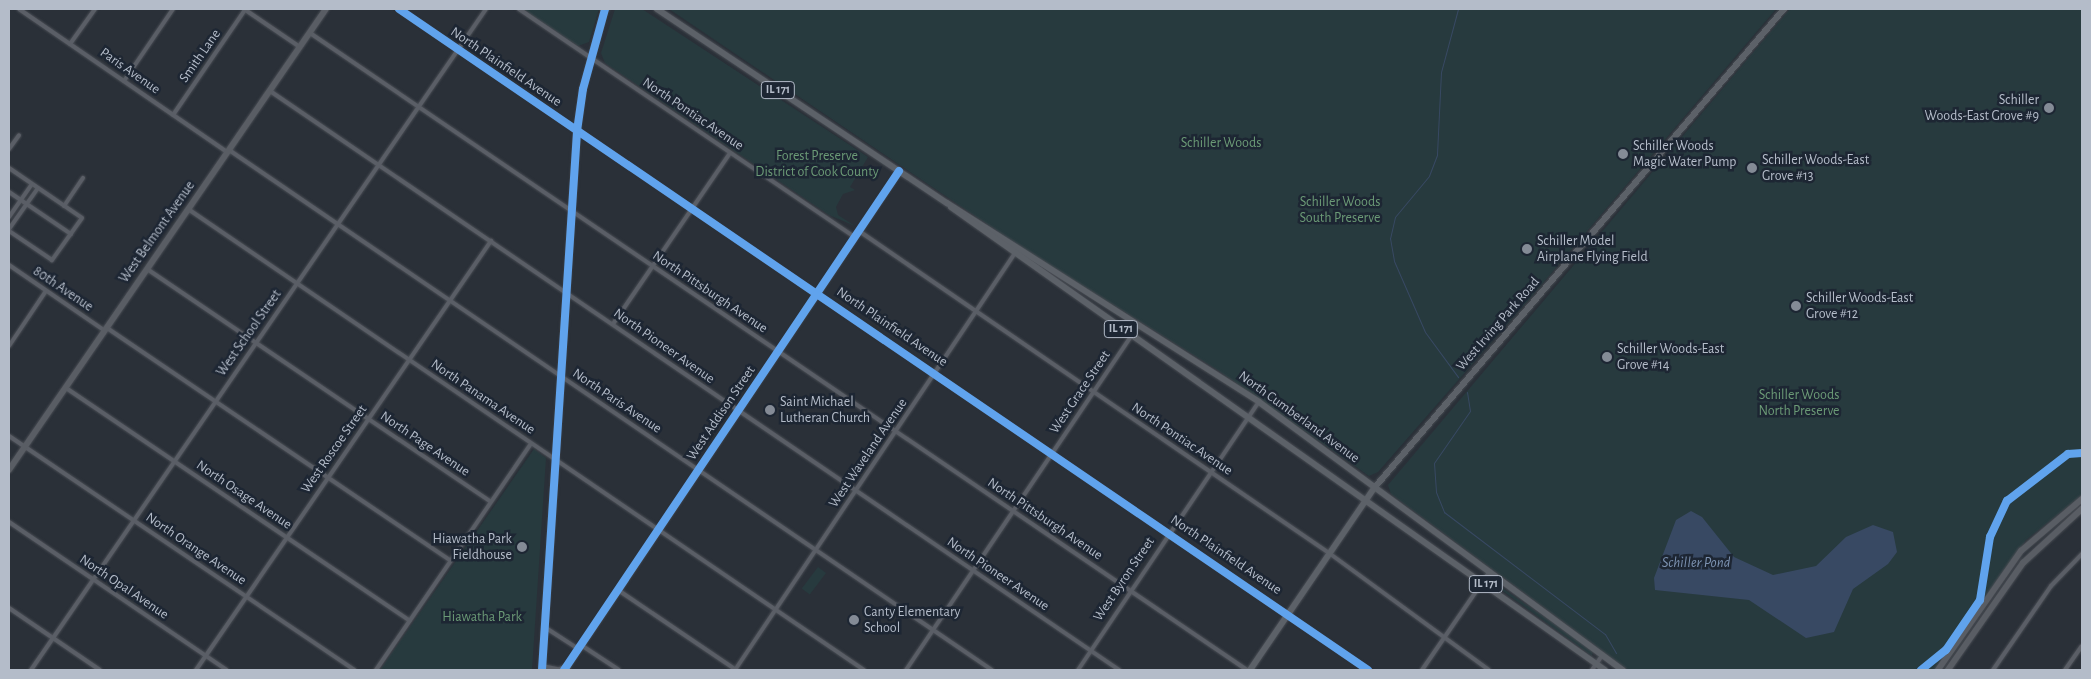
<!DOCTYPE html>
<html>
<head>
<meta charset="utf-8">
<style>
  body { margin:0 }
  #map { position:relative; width:2091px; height:679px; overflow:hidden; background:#2a3038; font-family:"Alegreya Sans",sans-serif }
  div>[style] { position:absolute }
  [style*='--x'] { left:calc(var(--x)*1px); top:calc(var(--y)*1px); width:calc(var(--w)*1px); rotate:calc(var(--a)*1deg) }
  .green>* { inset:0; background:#273a3e; transform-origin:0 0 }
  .water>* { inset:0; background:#384963 }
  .stream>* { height:1px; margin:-0.5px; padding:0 0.5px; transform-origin:0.5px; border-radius:0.5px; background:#384963 }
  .roads { filter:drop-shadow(0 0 1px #484c53) drop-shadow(0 0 1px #484c53) }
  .minor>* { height:4px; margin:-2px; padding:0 2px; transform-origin:2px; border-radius:2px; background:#5a5e66 }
  .tertiary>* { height:5px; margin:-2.5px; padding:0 2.5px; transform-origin:2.5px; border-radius:2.5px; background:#5a5e66 }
  .secondary>* { height:5.5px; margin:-2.75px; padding:0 2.75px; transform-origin:2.75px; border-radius:2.75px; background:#595d64 }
  .primary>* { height:6px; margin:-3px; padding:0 3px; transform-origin:3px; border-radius:3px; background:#5c6168 }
  .cycleway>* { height:8px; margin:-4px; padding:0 4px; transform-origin:4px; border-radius:4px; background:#60a3ed }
  .dots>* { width:14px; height:14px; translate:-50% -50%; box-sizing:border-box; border:2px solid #1d2633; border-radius:50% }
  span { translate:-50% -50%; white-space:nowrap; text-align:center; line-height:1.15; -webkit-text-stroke:5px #1d2633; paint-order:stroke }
  .shield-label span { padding:1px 4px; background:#1d2633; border:1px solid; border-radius:4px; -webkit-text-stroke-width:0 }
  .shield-label { font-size:12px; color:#b4bcc9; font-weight:700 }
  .street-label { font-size:14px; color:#b4bcc9 }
  .poi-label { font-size:14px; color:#b4bcc9 }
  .right { translate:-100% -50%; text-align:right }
  .left { translate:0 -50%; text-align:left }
  .park-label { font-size:14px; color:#6b9a76 }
  .water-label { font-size:15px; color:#7c92b1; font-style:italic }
  .frame { position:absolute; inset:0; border:10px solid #b4bcc9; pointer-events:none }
</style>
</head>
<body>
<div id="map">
  <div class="green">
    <i style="clip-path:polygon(523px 9px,599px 9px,589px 42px,578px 46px)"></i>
    <i style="clip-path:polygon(615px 9px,642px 9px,868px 157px,850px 187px,855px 190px,843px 194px,836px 207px,838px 215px,855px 226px,829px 215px,605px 63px,601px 53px)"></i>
    <i style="clip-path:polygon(669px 9px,1776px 9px,1531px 297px,1378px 472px,1369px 476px,1216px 369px,1030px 253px)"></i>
    <i style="clip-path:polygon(1790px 9px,2082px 9px,2082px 495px,2026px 540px,1934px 670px,1628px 670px,1391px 494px,1388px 485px)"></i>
    <i style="clip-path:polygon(534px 449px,546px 458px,532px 670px,380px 670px)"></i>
    <i style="left:818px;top:567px;width:10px;height:27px;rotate:37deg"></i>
    <i style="clip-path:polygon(1495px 583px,1593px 650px,1592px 656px,1496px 586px)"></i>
  </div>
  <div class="water">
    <i style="clip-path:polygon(1691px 511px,1702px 517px,1734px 557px,1773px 575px,1816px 566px,1846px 537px,1873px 525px,1893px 532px,1897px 552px,1888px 564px,1853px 589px,1834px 632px,1806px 638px,1749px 600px,1655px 590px,1654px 578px,1676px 520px)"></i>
  </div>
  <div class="stream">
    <i style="--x:1458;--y:9;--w:65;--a:105.1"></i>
    <i style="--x:1441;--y:72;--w:83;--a:92.8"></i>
    <i style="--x:1437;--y:155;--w:22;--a:111"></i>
    <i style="--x:1429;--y:176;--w:53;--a:129.7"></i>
    <i style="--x:1395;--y:217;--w:22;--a:103"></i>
    <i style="--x:1390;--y:238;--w:23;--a:80"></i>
    <i style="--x:1394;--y:261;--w:77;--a:66.4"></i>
    <i style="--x:1425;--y:332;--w:56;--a:53.7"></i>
    <i style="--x:1467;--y:392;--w:19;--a:81"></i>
    <i style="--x:1470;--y:411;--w:63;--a:124.7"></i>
    <i style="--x:1434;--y:463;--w:29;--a:86"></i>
    <i style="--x:1436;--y:492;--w:22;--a:68"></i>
    <i style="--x:1444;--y:512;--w:202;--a:37.2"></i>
    <i style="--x:1605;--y:634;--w:22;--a:60"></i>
  </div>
  <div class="roads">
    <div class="minor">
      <i style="--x:19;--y:9;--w:252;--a:34.5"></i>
      <i style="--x:244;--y:9;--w:68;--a:34.2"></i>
      <i style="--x:399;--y:9;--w:1173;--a:34.3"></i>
      <i style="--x:519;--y:9;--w:406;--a:34.2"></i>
      <i style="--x:310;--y:33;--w:1133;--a:34.21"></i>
      <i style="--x:70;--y:44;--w:43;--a:-54.5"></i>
      <i style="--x:124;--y:81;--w:87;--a:-55.8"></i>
      <i style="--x:270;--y:91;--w:1028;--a:34.29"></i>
      <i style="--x:173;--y:115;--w:127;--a:-55.6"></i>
      <i style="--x:9;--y:149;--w:17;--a:-54"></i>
      <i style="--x:229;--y:150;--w:923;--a:34.28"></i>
      <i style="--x:9;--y:168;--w:88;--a:34.4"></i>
      <i style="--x:82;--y:218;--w:52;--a:125.5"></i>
      <i style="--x:52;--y:260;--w:52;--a:-146"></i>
      <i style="--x:9;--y:192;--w:75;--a:34.1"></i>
      <i style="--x:64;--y:206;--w:34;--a:-56"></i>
      <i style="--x:188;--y:209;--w:818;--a:34.29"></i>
      <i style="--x:9;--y:217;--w:40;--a:-55.1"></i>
      <i style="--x:9;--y:229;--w:50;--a:-54.7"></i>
      <i style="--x:859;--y:231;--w:570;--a:34.42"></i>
      <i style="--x:1329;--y:553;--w:198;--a:36.2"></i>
      <i style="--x:9;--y:265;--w:116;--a:34.5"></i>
      <i style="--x:147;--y:269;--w:415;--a:34.1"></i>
      <i style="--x:613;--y:324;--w:207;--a:-55.6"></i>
      <i style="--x:107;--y:328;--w:415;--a:34.1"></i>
      <i style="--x:9;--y:346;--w:66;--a:-56.1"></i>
      <i style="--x:66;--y:388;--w:415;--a:34.1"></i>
      <i style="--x:9;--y:436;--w:417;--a:34.1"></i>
      <i style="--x:9;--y:522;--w:263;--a:34.2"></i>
      <i style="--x:618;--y:590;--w:143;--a:34.1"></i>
      <i style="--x:9;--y:608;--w:110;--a:34.3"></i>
      <i style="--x:546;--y:628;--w:38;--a:33"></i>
      <i style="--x:581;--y:645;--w:45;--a:33.3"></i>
      <i style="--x:31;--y:670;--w:802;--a:-55.46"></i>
      <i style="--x:196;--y:670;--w:521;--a:-55.49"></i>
      <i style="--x:376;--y:670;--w:274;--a:-55.6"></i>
      <i style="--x:735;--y:670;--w:502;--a:-56.12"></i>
      <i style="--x:906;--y:670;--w:415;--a:-56"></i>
      <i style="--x:1078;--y:670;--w:323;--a:-56"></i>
      <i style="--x:1422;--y:670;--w:120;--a:-55.5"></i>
      <i style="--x:1592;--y:670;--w:19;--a:-55"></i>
      <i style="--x:1993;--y:670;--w:102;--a:-55.4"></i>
      <i style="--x:2051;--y:586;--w:45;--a:-45.9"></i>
      <i style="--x:2065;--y:670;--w:29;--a:-55"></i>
    </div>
    <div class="tertiary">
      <i style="--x:565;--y:669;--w:600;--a:-56.15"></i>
    </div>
    <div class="secondary">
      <i style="--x:9;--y:470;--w:559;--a:-55.49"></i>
      <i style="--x:542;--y:667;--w:16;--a:11"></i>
      <i style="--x:542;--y:670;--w:540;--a:-86.28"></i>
      <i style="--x:577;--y:131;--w:42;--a:-81.9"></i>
      <i style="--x:583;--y:89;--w:83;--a:-74.6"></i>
      <i style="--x:560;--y:670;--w:8;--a:-23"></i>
      <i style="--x:1938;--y:670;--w:145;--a:-55.1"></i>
      <i style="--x:2021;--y:551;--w:80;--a:-40.4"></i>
      <i style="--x:1948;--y:670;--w:131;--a:-55"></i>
      <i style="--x:2023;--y:563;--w:80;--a:-42.5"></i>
    </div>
    <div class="primary">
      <i style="--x:604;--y:9;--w:2;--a:0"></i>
      <i style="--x:657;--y:9;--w:349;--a:33.8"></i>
      <i style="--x:947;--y:203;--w:370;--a:32.5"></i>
      <i style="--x:1259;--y:402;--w:452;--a:36.4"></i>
      <i style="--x:951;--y:207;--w:801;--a:35.3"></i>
      <i style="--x:1250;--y:670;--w:222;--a:-55.7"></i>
      <i style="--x:1375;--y:487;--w:629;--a:-49.45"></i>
    </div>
  </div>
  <div class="cycleway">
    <i style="--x:399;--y:9;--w:1173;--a:34.3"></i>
    <i style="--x:542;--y:670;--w:540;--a:-86.28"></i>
    <i style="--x:577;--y:131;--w:42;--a:-81.9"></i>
    <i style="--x:583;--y:89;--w:83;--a:-74.6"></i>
    <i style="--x:564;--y:670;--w:601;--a:-56.12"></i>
    <i style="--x:1921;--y:670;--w:32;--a:-39"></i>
    <i style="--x:1946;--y:650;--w:60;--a:-55.8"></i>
    <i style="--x:1980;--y:600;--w:64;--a:-81"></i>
    <i style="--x:1990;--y:537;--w:40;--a:-65"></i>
    <i style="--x:2007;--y:501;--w:77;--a:-37.6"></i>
    <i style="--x:2068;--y:454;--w:14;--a:-4"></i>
  </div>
  <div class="dots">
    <i style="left:2049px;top:108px;background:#848b96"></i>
    <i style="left:1623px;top:154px;background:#848b96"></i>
    <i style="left:1752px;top:168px;background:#848b96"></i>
    <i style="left:1527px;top:249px;background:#848b96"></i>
    <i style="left:1796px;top:306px;background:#848b96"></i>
    <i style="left:1607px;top:357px;background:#848b96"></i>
    <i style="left:770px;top:410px;background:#848b96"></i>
    <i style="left:522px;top:547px;background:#848b96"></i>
    <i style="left:854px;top:620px;background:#848b96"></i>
  </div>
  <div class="shield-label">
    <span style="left:778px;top:90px">IL 171</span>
    <span style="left:1121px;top:329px">IL 171</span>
    <span style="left:1486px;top:584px">IL 171</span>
  </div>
  <div class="street-label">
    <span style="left:200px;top:56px;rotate:-55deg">Smith Lane</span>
    <span style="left:506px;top:67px;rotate:34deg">North Plainfield Avenue</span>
    <span style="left:130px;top:71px;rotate:35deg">Paris Avenue</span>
    <span style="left:693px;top:114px;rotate:34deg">North Pontiac Avenue</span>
    <span style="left:157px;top:232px;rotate:-55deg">West Belmont Avenue</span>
    <span style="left:63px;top:289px;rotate:34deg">80th Avenue</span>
    <span style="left:710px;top:292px;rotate:34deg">North Pittsburgh Avenue</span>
    <span style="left:1498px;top:324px;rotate:-49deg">West Irving Park Road</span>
    <span style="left:892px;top:327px;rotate:34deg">North Plainfield Avenue</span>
    <span style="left:249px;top:333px;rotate:-55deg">West School Street</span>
    <span style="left:664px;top:346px;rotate:35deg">North Pioneer Avenue</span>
    <span style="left:1080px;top:392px;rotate:-56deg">West Grace Street</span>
    <span style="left:483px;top:397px;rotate:34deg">North Panama Avenue</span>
    <span style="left:617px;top:401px;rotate:34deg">North Paris Avenue</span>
    <span style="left:721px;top:413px;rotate:-56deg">West Addison Street</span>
    <span style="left:1299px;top:417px;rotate:36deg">North Cumberland Avenue</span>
    <span style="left:1182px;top:439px;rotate:34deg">North Pontiac Avenue</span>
    <span style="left:425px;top:444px;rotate:34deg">North Page Avenue</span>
    <span style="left:334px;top:449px;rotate:-55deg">West Roscoe Street</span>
    <span style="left:868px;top:453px;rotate:-56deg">West Waveland Avenue</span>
    <span style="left:244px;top:495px;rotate:34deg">North Osage Avenue</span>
    <span style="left:1045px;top:519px;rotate:34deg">North Pittsburgh Avenue</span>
    <span style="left:196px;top:549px;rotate:34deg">North Orange Avenue</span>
    <span style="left:1226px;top:555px;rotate:34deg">North Plainfield Avenue</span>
    <span style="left:998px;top:574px;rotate:34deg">North Pioneer Avenue</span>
    <span style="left:1124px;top:579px;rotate:-56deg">West Byron Street</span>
    <span style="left:124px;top:587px;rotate:34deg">North Opal Avenue</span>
  </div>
  <div class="poi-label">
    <span class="right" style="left:2039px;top:108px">Schiller<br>Woods-East Grove #9</span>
    <span class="left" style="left:1633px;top:154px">Schiller Woods<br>Magic Water Pump</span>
    <span class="left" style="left:1762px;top:168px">Schiller Woods-East<br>Grove #13</span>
    <span class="left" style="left:1537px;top:249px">Schiller Model<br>Airplane Flying Field</span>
    <span class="left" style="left:1806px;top:306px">Schiller Woods-East<br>Grove #12</span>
    <span class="left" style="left:1617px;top:357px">Schiller Woods-East<br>Grove #14</span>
    <span class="left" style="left:780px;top:410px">Saint Michael<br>Lutheran Church</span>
    <span class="right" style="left:512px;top:547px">Hiawatha Park<br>Fieldhouse</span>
    <span class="left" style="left:864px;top:620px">Canty Elementary<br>School</span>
  </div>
  <div class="park-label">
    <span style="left:1221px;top:143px">Schiller Woods</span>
    <span style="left:817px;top:164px">Forest Preserve<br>District of Cook County</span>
    <span style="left:1340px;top:210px">Schiller Woods<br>South Preserve</span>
    <span style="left:1799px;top:403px">Schiller Woods<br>North Preserve</span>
    <span style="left:482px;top:617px">Hiawatha Park</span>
  </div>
  <div class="water-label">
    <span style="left:1696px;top:563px">Schiller Pond</span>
  </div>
  <div class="frame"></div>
</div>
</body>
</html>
